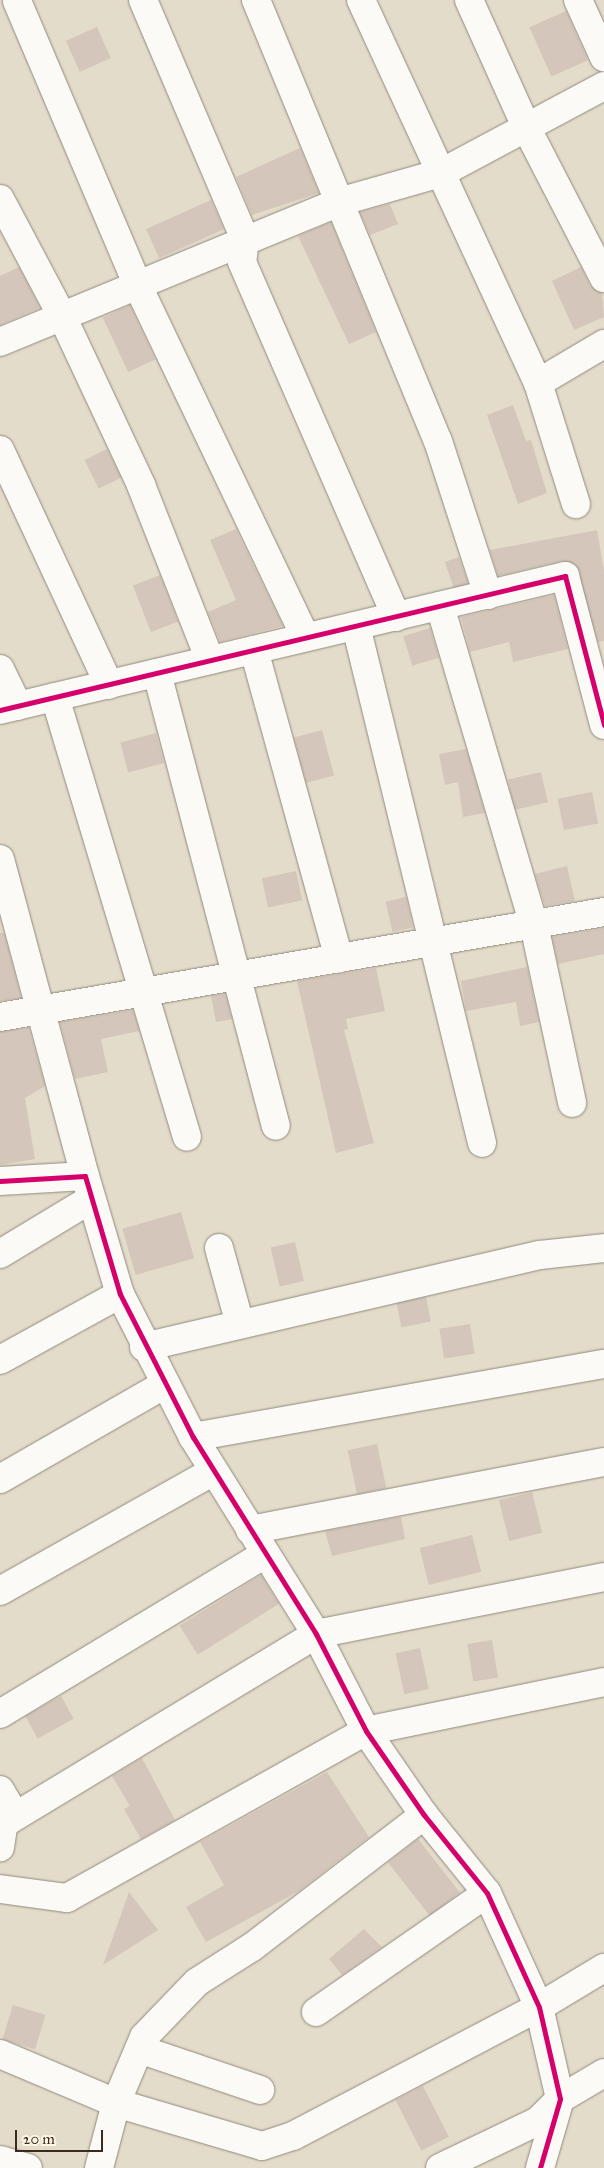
<!DOCTYPE html>
<html>
<head>
<meta charset="utf-8">
<style>
  body { margin:0 }
  #map { position:relative; width:604px; height:2168px; overflow:hidden; background:#e4dcca; font-family:"IM FELL Great Primer",serif }
  div>[style] { position:absolute }
  [style*='--x'] { left:calc(var(--x)*1px); top:calc(var(--y)*1px); width:calc(var(--w)*1px); rotate:calc(var(--a)*1deg) }
  .building>* { inset:0; background:#d4c6ba; transform-origin:0 0 }
  .roads { filter:drop-shadow(0 0 1px #908a7e) drop-shadow(0 0 1px #908a7e) }
  .minor>* { height:28px; margin:-14px; padding:0 14px; transform-origin:14px; border-radius:14px; background:#fbfaf7 }
  .cycleway>* { height:5px; margin:-2.5px; padding:0 2.5px; transform-origin:2.5px; border-radius:2.5px; background:#d6006c }
  span { translate:-50% -50%; white-space:nowrap; text-align:center; line-height:1.15; -webkit-text-stroke:4px #fcf5e5; paint-order:stroke }
  .scale { position:absolute; left:15px; top:2130px; width:88px; height:22px; box-sizing:border-box; border:2px solid #3b2a1e; border-top:0; padding-left:6px; font-size:15px; line-height:18px; white-space:nowrap; color:#3b2a1e; -webkit-text-stroke:4px #fcf5e5; paint-order:stroke }
</style>
</head>
<body>
<div id="map">
  <div class="building">
    <i style="left:566px;top:11px;width:54px;height:40px;rotate:66deg"></i>
    <i style="left:97px;top:27px;width:34px;height:34px;rotate:66deg"></i>
    <i style="clip-path:polygon(300px 148px,319px 193px,252px 215px,236px 177px)"></i>
    <i style="left:211px;top:200px;width:32px;height:71px;rotate:66deg"></i>
    <i style="clip-path:polygon(390px 204px,398px 224px,370px 235px,360px 212px)"></i>
    <i style="clip-path:polygon(331px 222px,376px 332px,349px 344px,298px 236px)"></i>
    <i style="clip-path:polygon(19px 267px,40px 308px,0 325px,0 276px)"></i>
    <i style="clip-path:polygon(581px 267px,590px 286px,602px 293px,604px 317px,574px 330px,552px 281px)"></i>
    <i style="left:130px;top:305px;width:60px;height:30px;rotate:65deg"></i>
    <i style="clip-path:polygon(513px 405px,526px 441px,531px 440px,547px 493px,518px 504px,487px 415px)"></i>
    <i style="left:107px;top:449px;width:32px;height:25px;rotate:64deg"></i>
    <i style="clip-path:polygon(236px 529px,283px 626px,220px 642px,208px 612px,236px 600px,210px 540px)"></i>
    <i style="clip-path:polygon(597px 530px,604px 571px,604px 641px,598px 642px,576px 565px,561px 561px,498px 576px,490px 550px)"></i>
    <i style="left:459px;top:557px;width:28px;height:15px;rotate:71deg"></i>
    <i style="left:160px;top:575px;width:50px;height:29px;rotate:69deg"></i>
    <i style="clip-path:polygon(554px 595px,568px 649px,513px 662px,509px 642px,470px 652px,461px 617px)"></i>
    <i style="left:430px;top:628px;width:31px;height:28px;rotate:73deg"></i>
    <i style="left:322px;top:730px;width:47px;height:29px;rotate:75deg"></i>
    <i style="left:156px;top:733px;width:31px;height:37px;rotate:75deg"></i>
    <i style="clip-path:polygon(466px 749px,485px 813px,463px 817px,458px 782px,445px 785px,439px 754px)"></i>
    <i style="left:541px;top:772px;width:31px;height:34px;rotate:77deg"></i>
    <i style="left:592px;top:792px;width:32px;height:35px;rotate:79deg"></i>
    <i style="clip-path:polygon(567px 866px,575px 901px,545px 906px,535px 874px)"></i>
    <i style="left:296px;top:871px;width:30px;height:35px;rotate:78deg"></i>
    <i style="left:406px;top:897px;width:31px;height:21px;rotate:77deg"></i>
    <i style="clip-path:polygon(604px 928px,604px 954px,558px 964px,552px 937px)"></i>
    <i style="clip-path:polygon(0 933px,4px 933px,21px 998px,0 1001px)"></i>
    <i style="clip-path:polygon(527px 967px,539px 1022px,520px 1026px,516px 1002px,466px 1011px,461px 981px)"></i>
    <i style="clip-path:polygon(376px 968px,385px 1011px,346px 1019px,348px 1029px,344px 1030px,374px 1143px,336px 1153px,297px 981px)"></i>
    <i style="clip-path:polygon(225px 994px,232px 1019px,216px 1022px,211px 996px)"></i>
    <i style="clip-path:polygon(133px 1010px,139px 1031px,101px 1039px,108px 1072px,75px 1079px,60px 1022px)"></i>
    <i style="clip-path:polygon(29px 1028px,45px 1086px,25px 1098px,35px 1159px,0 1165px,0 1032px)"></i>
    <i style="left:181px;top:1212px;width:48px;height:61px;rotate:74deg"></i>
    <i style="left:295px;top:1242px;width:40px;height:25px;rotate:77deg"></i>
    <i style="left:426px;top:1297px;width:25px;height:30px;rotate:79deg"></i>
    <i style="left:470px;top:1324px;width:30px;height:31px;rotate:81deg"></i>
    <i style="left:377px;top:1444px;width:45px;height:30px;rotate:78deg"></i>
    <i style="left:532px;top:1492px;width:42px;height:34px;rotate:76deg"></i>
    <i style="clip-path:polygon(401px 1517px,405px 1539px,332px 1556px,325px 1531px)"></i>
    <i style="left:472px;top:1535px;width:38px;height:54px;rotate:76deg"></i>
    <i style="left:261px;top:1575px;width:34px;height:96px;rotate:58deg"></i>
    <i style="left:492px;top:1640px;width:38px;height:25px;rotate:81deg"></i>
    <i style="left:420px;top:1648px;width:42px;height:25px;rotate:78deg"></i>
    <i style="left:61px;top:1696px;width:26px;height:41px;rotate:61deg"></i>
    <i style="clip-path:polygon(142px 1758px,175px 1820px,141px 1839px,124px 1809px,130px 1806px,112px 1776px)"></i>
    <i style="clip-path:polygon(327px 1772px,369px 1837px,299px 1891px,206px 1942px,186px 1907px,224px 1885px,200px 1842px)"></i>
    <i style="left:418px;top:1839px;width:68px;height:38px;rotate:52deg"></i>
    <i style="clip-path:polygon(129px 1892px,158px 1930px,103px 1965px)"></i>
    <i style="clip-path:polygon(364px 1929px,382px 1947px,342px 1975px,329px 1959px)"></i>
    <i style="left:13px;top:2005px;width:34px;height:36px;rotate:17deg"></i>
    <i style="left:423px;top:2086px;width:57px;height:31px;rotate:63deg"></i>
  </div>
  <div class="roads">
    <div class="minor">
      <i style="--x:143;--y:0;--w:260;--a:66.9"></i>
      <i style="--x:245;--y:239;--w:23;--a:97"></i>
      <i style="--x:242;--y:262;--w:387;--a:66.5"></i>
      <i style="--x:256;--y:0;--w:477;--a:67.6"></i>
      <i style="--x:438;--y:441;--w:162;--a:72"></i>
      <i style="--x:361;--y:0;--w:422;--a:65.2"></i>
      <i style="--x:538;--y:383;--w:127;--a:72.6"></i>
      <i style="--x:469;--y:0;--w:141;--a:65.8"></i>
      <i style="--x:527;--y:129;--w:168;--a:62.7"></i>
      <i style="--x:578;--y:0;--w:63;--a:65.5"></i>
      <i style="--x:17;--y:1;--w:307;--a:67"></i>
      <i style="--x:137;--y:284;--w:390;--a:64.5"></i>
      <i style="--x:0;--y:199;--w:132;--a:62.1"></i>
      <i style="--x:62;--y:316;--w:187;--a:64.9"></i>
      <i style="--x:141;--y:485;--w:188;--a:68.5"></i>
      <i style="--x:0;--y:342;--w:367;--a:-22.4"></i>
      <i style="--x:339;--y:202;--w:106;--a:-15.9"></i>
      <i style="--x:441;--y:173;--w:185;--a:-28.1"></i>
      <i style="--x:538;--y:383;--w:77;--a:-30.6"></i>
      <i style="--x:0;--y:450;--w:259;--a:65.1"></i>
      <i style="--x:440;--y:606;--w:333;--a:73.6"></i>
      <i style="--x:534;--y:925;--w:182;--a:77.9"></i>
      <i style="--x:356;--y:626;--w:532;--a:76.3"></i>
      <i style="--x:254;--y:650;--w:320;--a:74.6"></i>
      <i style="--x:0;--y:669;--w:41;--a:64.1"></i>
      <i style="--x:157;--y:673;--w:468;--a:75.3"></i>
      <i style="--x:55;--y:697;--w:459;--a:73.3"></i>
      <i style="--x:0;--y:710;--w:581;--a:-13.34"></i>
      <i style="--x:565;--y:576;--w:154;--a:75.3"></i>
      <i style="--x:0;--y:859;--w:328;--a:75"></i>
      <i style="--x:0;--y:1017;--w:613;--a:-9.86"></i>
      <i style="--x:0;--y:1181;--w:85;--a:-3.4"></i>
      <i style="--x:85;--y:1176;--w:123;--a:73.5"></i>
      <i style="--x:120;--y:1294;--w:161;--a:63"></i>
      <i style="--x:193;--y:1437;--w:232;--a:58"></i>
      <i style="--x:316;--y:1634;--w:109;--a:62.7"></i>
      <i style="--x:366;--y:1731;--w:102;--a:55.4"></i>
      <i style="--x:424;--y:1815;--w:100;--a:51.1"></i>
      <i style="--x:487;--y:1893;--w:125;--a:65.5"></i>
      <i style="--x:539;--y:2007;--w:94;--a:77.1"></i>
      <i style="--x:560;--y:2099;--w:72;--a:106.2"></i>
      <i style="--x:219;--y:1248;--w:79;--a:74.6"></i>
      <i style="--x:0;--y:1254;--w:106;--a:-31.1"></i>
      <i style="--x:144;--y:1347;--w:407;--a:-13.1"></i>
      <i style="--x:540;--y:1255;--w:64;--a:-6.2"></i>
      <i style="--x:0;--y:1360;--w:137;--a:-28.8"></i>
      <i style="--x:193;--y:1437;--w:417;--a:-10.1"></i>
      <i style="--x:0;--y:1479;--w:190;--a:-29.9"></i>
      <i style="--x:250;--y:1530;--w:360;--a:-10.9"></i>
      <i style="--x:0;--y:1591;--w:243;--a:-29.3"></i>
      <i style="--x:0;--y:1714;--w:310;--a:-31.1"></i>
      <i style="--x:0;--y:1790;--w:14;--a:60"></i>
      <i style="--x:7;--y:1802;--w:46;--a:98.8"></i>
      <i style="--x:6;--y:1822;--w:363;--a:-31.2"></i>
      <i style="--x:316;--y:1634;--w:294;--a:-11.2"></i>
      <i style="--x:0;--y:1889;--w:68;--a:7.7"></i>
      <i style="--x:67;--y:1898;--w:342;--a:-29.2"></i>
      <i style="--x:366;--y:1731;--w:243;--a:-11.6"></i>
      <i style="--x:316;--y:2012;--w:208;--a:-34.8"></i>
      <i style="--x:139;--y:2049;--w:128;--a:18.7"></i>
      <i style="--x:0;--y:2054;--w:126;--a:22.9"></i>
      <i style="--x:116;--y:2103;--w:152;--a:16.4"></i>
      <i style="--x:262;--y:2146;--w:33;--a:-18"></i>
      <i style="--x:293;--y:2136;--w:278;--a:-27.7"></i>
      <i style="--x:539;--y:2007;--w:76;--a:-31"></i>
      <i style="--x:0;--y:2160;--w:29;--a:16"></i>
      <i style="--x:99;--y:2168;--w:67;--a:-75.3"></i>
      <i style="--x:116;--y:2103;--w:72;--a:-67"></i>
      <i style="--x:144;--y:2037;--w:76;--a:-46.1"></i>
      <i style="--x:197;--y:1982;--w:65;--a:-32.5"></i>
      <i style="--x:252;--y:1947;--w:217;--a:-37.5"></i>
      <i style="--x:440;--y:2168;--w:109;--a:-25.6"></i>
      <i style="--x:538;--y:2121;--w:31;--a:-45"></i>
      <i style="--x:560;--y:2099;--w:51;--a:-30.6"></i>
    </div>
  </div>
  <div class="cycleway">
    <i style="--x:0;--y:710;--w:581;--a:-13.34"></i>
    <i style="--x:565;--y:576;--w:154;--a:75.3"></i>
    <i style="--x:0;--y:1181;--w:85;--a:-3.4"></i>
    <i style="--x:85;--y:1176;--w:123;--a:73.5"></i>
    <i style="--x:120;--y:1294;--w:161;--a:63"></i>
    <i style="--x:193;--y:1437;--w:232;--a:58"></i>
    <i style="--x:316;--y:1634;--w:109;--a:62.7"></i>
    <i style="--x:366;--y:1731;--w:102;--a:55.4"></i>
    <i style="--x:424;--y:1815;--w:100;--a:51.1"></i>
    <i style="--x:487;--y:1893;--w:125;--a:65.5"></i>
    <i style="--x:539;--y:2007;--w:94;--a:77.1"></i>
    <i style="--x:560;--y:2099;--w:72;--a:106.2"></i>
  </div>
  <div class="scale">20 m</div>
</div>
</body>
</html>
